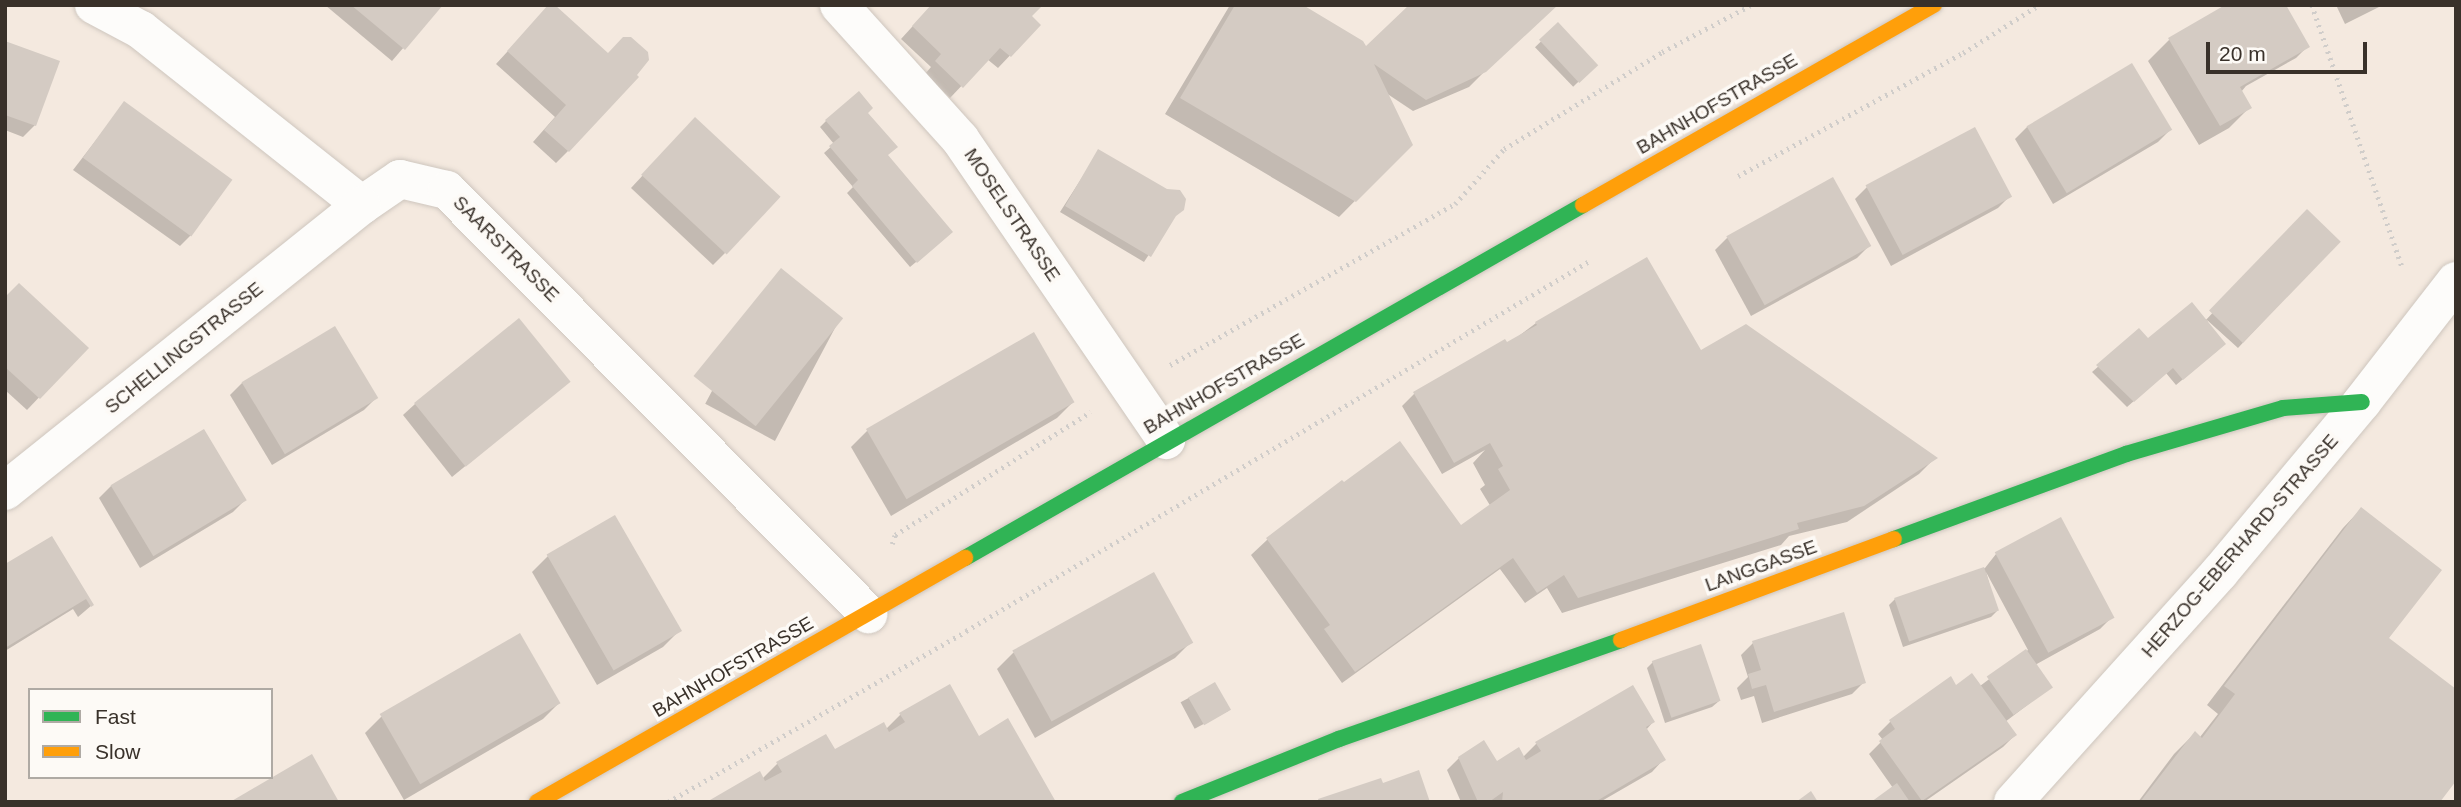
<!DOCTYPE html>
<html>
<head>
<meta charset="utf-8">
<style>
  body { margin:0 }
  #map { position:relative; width:2461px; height:807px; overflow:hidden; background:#f4e9df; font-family:Arial,sans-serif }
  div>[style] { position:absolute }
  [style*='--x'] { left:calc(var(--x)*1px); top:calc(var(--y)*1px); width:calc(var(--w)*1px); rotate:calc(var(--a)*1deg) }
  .shadow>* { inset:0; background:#0003; transform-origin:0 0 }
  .building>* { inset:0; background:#d4cbc3; transform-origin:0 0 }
  .path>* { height:4.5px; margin-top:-2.25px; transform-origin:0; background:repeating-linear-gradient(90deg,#d0cdca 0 2px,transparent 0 7px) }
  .roads { filter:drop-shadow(0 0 2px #cec6be) drop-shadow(0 0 2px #cec6be) }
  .street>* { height:38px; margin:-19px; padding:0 19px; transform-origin:19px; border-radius:19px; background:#fdfcfa }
  .fast>* { height:16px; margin:-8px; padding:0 8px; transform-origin:8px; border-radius:8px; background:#30b455 }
  .slow>* { height:16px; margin:-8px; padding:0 8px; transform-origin:8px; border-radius:8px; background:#ff9f0a }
  span { translate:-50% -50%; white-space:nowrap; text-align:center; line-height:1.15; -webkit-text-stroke:7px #fdfaf6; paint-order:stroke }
  .street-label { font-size:19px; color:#39312a }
  .frame { position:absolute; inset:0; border:7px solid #39312a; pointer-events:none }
  .legend { position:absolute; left:28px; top:688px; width:245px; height:91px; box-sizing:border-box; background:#fdfaf6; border:2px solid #afaaa4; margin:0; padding:9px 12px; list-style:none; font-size:21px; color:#39312a }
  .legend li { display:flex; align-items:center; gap:14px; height:35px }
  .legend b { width:35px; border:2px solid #afaaa4 }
  .scale { position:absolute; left:2206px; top:42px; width:161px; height:32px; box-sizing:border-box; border:4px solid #39312a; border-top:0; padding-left:9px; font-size:21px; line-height:24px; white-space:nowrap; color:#39312a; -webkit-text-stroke:5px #fdfaf6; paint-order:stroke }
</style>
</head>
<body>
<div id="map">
  <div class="shadow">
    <i style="clip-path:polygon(325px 5px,440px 5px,392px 61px)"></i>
    <i style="clip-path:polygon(932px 5px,1029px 17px,1039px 25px,998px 68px,987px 59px,950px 98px,925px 74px,931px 67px,901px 39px)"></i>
    <i style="clip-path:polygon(1230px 5px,1300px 5px,1365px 49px,1484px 72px,1469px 87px,1413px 111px,1386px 93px,1411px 144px,1339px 217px,1165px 114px)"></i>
    <i style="clip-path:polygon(2336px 5px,2383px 5px,2345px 24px)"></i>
    <i style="clip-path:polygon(540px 16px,608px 55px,568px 151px,556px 163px,533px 142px,555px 117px,496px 64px)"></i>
    <i style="left:1558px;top:25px;width:55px;height:32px;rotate:46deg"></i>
    <i style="clip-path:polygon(2169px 40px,2308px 46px,2296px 58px,2246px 86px,2241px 92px,2250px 107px,2229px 128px,2199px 145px,2148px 61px)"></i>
    <i style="clip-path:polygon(5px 43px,35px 125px,23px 137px,5px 130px)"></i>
    <i style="clip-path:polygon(124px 104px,192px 234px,180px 246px,73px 170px)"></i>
    <i style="clip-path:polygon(866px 113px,886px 156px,945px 238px,910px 267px,847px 193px,853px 187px,824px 153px,834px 144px,820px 127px,826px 121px)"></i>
    <i style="clip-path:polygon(2027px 127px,2170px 130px,2158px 142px,2053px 204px,2015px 139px)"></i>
    <i style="clip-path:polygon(683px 132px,725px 253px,713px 265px,631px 188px)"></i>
    <i style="clip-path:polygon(1099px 151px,1183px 209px,1173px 218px,1144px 262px,1060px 212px)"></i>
    <i style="clip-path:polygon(1867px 187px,2010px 196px,1998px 208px,1891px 266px,1855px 199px)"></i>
    <i style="clip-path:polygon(2307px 212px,2338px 242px,2238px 348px,2207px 320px,2218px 350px,2176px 385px,2166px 373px,2127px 407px,2092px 372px,2139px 331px,2148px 341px,2205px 321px)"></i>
    <i style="clip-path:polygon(1727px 238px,1869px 246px,1857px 258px,1751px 316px,1715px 250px)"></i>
    <i style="left:770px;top:282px;width:79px;height:138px;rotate:28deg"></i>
    <i style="clip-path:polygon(5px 299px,86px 348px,27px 410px,5px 390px)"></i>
    <i style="clip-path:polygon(1536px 323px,1700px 353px,1935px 458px,1919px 474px,1847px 522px,1789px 536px,1781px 545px,1562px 613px,1547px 588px,1525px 603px,1500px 569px,1342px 683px,1251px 555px,1268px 539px,1461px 529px,1491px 507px,1480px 489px,1485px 485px,1473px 463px,1485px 450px,1442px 474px,1402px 406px,1414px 394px,1507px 345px)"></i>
    <i style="clip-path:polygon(568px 382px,452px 477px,403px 415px,415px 404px)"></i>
    <i style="clip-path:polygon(242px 383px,376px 398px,364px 410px,272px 465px,230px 395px)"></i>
    <i style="clip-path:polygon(1073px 402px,1057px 418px,891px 516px,851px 447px,867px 431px)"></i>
    <i style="clip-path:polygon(203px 431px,245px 500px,233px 512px,140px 568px,99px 498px,111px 486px)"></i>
    <i style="clip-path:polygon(2361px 509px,2387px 639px,2437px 802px,2138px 802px,2174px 754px,2195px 733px,2200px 737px,2218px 714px,2207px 705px,2343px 528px)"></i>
    <i style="clip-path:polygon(2061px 519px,2112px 617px,2100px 629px,2035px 665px,2051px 687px,2005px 722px,2015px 735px,2003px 747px,1924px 802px,1873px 802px,1893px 788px,1869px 754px,1883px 740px,1878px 734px,1890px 722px,1950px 679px,1956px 687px,1980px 686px,2028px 650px,1986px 572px,1997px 611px,1991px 617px,1903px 647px,1889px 605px,1895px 599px,1985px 568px,1996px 554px)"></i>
    <i style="clip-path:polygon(52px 538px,92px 605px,78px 617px,73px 609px,5px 651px,5px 566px)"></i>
    <i style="clip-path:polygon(548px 556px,679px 631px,663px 647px,597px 685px,532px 572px)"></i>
    <i style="clip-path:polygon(1153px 574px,1191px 642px,1175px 658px,1035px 738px,997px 669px,1013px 653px)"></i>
    <i style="clip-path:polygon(1753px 643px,1864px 682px,1852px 694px,1762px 723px,1754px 696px,1741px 700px,1737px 688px,1748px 677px,1741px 655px)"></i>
    <i style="clip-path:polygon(1700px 646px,1719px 701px,1712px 707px,1665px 723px,1647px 668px,1653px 662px)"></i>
    <i style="left:1215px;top:684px;width:30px;height:39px;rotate:62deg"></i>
    <i style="clip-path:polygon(1632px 687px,1653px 722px,1646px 730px,1663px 760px,1652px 772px,1600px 802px,1461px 802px,1447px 770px,1459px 758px,1496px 764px,1523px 757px,1536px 744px)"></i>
    <i style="clip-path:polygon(559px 703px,543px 719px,404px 800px,365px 733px,381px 717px)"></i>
    <i style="clip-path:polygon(901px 714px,978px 738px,1054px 802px,711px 802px,760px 774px,762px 779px,778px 763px,834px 752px,886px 729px)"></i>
  </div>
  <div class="building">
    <i style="clip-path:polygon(351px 5px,443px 5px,405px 50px)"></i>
    <i style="clip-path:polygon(548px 5px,555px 5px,608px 53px,623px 37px,631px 37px,648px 52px,649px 60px,637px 75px,639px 77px,569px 152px,544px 130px,566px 105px,507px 51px)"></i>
    <i style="clip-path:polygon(931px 5px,1043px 5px,1032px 16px,1041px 25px,1011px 57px,1000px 48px,963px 88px,935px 61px,941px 54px,912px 26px)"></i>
    <i style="clip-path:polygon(1235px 5px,1303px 5px,1363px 41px,1366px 46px,1409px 5px,1558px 5px,1486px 72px,1426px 100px,1374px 64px,1413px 145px,1356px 202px,1180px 98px)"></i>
    <i style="clip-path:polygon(2225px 5px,2286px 5px,2310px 47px,2240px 87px,2252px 108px,2220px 126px,2168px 38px)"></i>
    <i style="left:1558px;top:22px;width:59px;height:26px;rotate:47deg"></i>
    <i style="clip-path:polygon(5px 41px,60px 61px,36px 126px,5px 115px)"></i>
    <i style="left:2132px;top:63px;width:78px;height:123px;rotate:59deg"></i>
    <i style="clip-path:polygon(859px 91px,873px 108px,868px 113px,898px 147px,888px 155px,953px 232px,917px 263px,852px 186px,858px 180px,829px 146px,840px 137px,825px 120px)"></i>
    <i style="left:124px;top:101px;width:134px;height:70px;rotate:36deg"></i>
    <i style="left:695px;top:117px;width:117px;height:79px;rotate:43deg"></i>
    <i style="left:1975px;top:127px;width:79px;height:124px;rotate:62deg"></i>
    <i style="clip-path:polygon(1098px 149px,1167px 189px,1180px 190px,1186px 199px,1184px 210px,1176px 216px,1151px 257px,1065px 206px)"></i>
    <i style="left:1833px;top:177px;width:79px;height:122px;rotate:61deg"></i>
    <i style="left:2307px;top:209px;width:47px;height:141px;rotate:44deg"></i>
    <i style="clip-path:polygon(1647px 257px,1701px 350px,1746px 324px,1938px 458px,1864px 506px,1797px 523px,1799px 529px,1578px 598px,1564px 575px,1537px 593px,1513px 558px,1355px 672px,1324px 629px,1330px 625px,1266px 538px,1342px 480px,1344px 482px,1400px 441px,1461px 525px,1510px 490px,1498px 469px,1503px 466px,1490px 443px,1454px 463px,1413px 392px,1505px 339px,1507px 342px,1537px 325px,1535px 322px)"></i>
    <i style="left:781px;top:268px;width:80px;height:139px;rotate:39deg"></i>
    <i style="clip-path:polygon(19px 283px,89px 348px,40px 399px,5px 367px,5px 297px)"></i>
    <i style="clip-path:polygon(2192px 302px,2226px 344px,2183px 380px,2173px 368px,2134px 402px,2096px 365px,2139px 328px,2148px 338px)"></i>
    <i style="left:519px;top:318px;width:82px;height:135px;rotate:51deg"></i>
    <i style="left:335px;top:326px;width:84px;height:109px;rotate:59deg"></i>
    <i style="left:1034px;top:332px;width:81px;height:194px;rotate:60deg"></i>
    <i style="left:204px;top:429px;width:83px;height:109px;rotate:59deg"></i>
    <i style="clip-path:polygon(2361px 507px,2442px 570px,2389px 638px,2456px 689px,2456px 781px,2440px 802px,2140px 802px,2195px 731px,2202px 738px,2235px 694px,2224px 686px)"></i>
    <i style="left:615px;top:515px;width:134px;height:79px;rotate:60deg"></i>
    <i style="left:2061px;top:517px;width:114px;height:75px;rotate:62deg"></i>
    <i style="clip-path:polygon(52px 536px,94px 605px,91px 607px,86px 599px,5px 648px,5px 564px)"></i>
    <i style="left:1984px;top:567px;width:46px;height:95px;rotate:71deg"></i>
    <i style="left:1154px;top:572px;width:81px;height:162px;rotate:61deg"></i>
    <i style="clip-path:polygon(1844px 612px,1866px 683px,1774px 712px,1766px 685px,1752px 689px,1748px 674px,1761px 670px,1752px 641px)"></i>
    <i style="left:520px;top:633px;width:81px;height:162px;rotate:60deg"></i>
    <i style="left:1701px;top:644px;width:60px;height:52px;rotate:71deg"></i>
    <i style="left:2026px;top:649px;width:47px;height:48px;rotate:55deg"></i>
    <i style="clip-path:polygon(1972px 673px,2017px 735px,1922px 801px,1879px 741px,1895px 729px,1889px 720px,1951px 676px,1956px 685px)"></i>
    <i style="left:1215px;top:682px;width:32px;height:31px;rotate:60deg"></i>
    <i style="clip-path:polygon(950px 684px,979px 736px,1008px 718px,1056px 802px,710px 800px,760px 771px,765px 781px,782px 772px,776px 762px,826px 734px,835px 749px,884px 722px,889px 732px,905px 722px,899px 713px)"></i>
    <i style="clip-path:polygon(1633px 685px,1655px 722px,1646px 727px,1666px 760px,1595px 802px,1502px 802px,1503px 792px,1489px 802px,1478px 802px,1458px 757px,1484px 740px,1497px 761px,1519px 747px,1526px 760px,1541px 751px,1535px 742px)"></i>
    <i style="clip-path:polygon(312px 754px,339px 802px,230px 802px)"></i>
    <i style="clip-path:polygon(1419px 770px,1430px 802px,1319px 802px,1318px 799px,1381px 778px,1383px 783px)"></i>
    <i style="clip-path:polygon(1897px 783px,1910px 802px,1871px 802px)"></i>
    <i style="clip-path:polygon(1811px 791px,1818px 802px,1796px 802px)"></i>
  </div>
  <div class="path">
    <i style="--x:2312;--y:5;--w:279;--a:71"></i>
    <i style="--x:1738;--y:176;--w:256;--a:-28.7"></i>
    <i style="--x:1963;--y:53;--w:90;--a:-32.3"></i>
    <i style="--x:1170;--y:365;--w:327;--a:-29.5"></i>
    <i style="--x:1455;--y:204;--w:74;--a:-48.3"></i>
    <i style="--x:1504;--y:149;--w:185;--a:-31.5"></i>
    <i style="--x:1662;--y:52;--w:101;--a:-27.8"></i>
    <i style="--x:892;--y:544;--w:9;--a:-72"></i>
    <i style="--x:895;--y:535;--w:231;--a:-32.2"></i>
    <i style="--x:668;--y:802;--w:344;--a:-29.8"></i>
    <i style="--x:966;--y:631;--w:727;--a:-30.69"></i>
  </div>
  <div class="roads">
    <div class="street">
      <i style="--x:94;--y:5;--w:53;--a:28"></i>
      <i style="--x:141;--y:30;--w:282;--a:38.4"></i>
      <i style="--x:362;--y:205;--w:46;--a:-34.4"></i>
      <i style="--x:400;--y:179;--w:48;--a:13.2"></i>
      <i style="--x:447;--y:190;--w:598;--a:45.2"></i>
      <i style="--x:839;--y:5;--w:181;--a:47.9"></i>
      <i style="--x:960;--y:139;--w:365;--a:55.6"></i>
      <i style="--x:5;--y:491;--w:457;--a:-38.7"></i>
      <i style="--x:2013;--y:802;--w:309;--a:-48"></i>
      <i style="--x:2220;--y:572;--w:222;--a:-50.1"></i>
      <i style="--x:2362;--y:402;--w:153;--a:-52.2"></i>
    </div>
    <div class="fast">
      <i style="--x:1894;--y:539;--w:247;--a:-20.1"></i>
      <i style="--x:2126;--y:454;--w:164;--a:-16.3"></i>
      <i style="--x:2283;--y:408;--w:79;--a:-4.3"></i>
      <i style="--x:965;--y:558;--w:712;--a:-29.73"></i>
      <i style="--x:1182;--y:802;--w:169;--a:-21.9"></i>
      <i style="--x:1339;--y:739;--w:299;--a:-19.3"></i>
    </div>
    <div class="slow">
      <i style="--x:1583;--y:205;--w:404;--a:-29.7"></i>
      <i style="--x:1621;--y:640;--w:291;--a:-20.3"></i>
      <i style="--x:537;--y:802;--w:493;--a:-29.7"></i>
    </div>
  </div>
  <div class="street-label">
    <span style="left:1717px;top:104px;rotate:-30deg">BAHNHOFSTRASSE</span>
    <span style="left:1012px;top:215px;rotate:56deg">MOSELSTRASSE</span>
    <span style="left:506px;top:249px;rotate:45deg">SAARSTRASSE</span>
    <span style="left:184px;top:348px;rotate:-39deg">SCHELLINGSTRASSE</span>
    <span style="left:1224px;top:384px;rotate:-30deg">BAHNHOFSTRASSE</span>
    <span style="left:2240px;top:546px;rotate:-49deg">HERZOG-EBERHARD-STRASSE</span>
    <span style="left:1761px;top:566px;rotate:-20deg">LANGGASSE</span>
    <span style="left:733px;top:667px;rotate:-30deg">BAHNHOFSTRASSE</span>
  </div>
  <div class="frame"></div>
  <ul class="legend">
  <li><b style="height:9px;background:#30b455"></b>Fast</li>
  <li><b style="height:9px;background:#ff9f0a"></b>Slow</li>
  </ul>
  <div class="scale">20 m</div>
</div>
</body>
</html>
